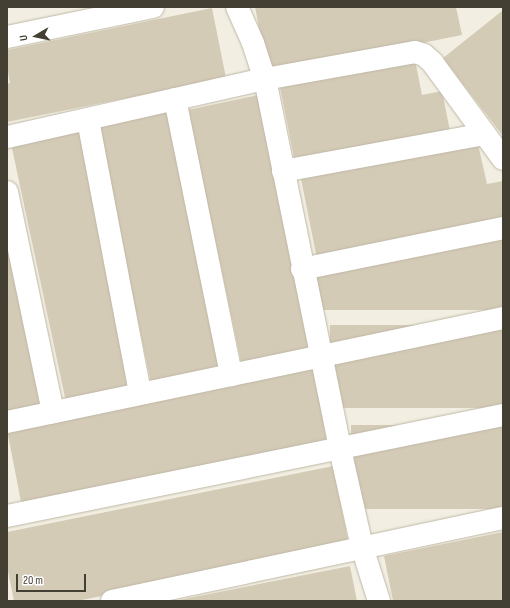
<!DOCTYPE html>
<html>
<head>
<meta charset="utf-8">
<style>
  body { margin:0 }
  #map { position:relative; width:510px; height:608px; overflow:hidden; background:#f2efe2; font-family:"Sofia Sans Condensed",sans-serif }
  div>[style] { position:absolute }
  [style*='--x'] { left:calc(var(--x)*1px); top:calc(var(--y)*1px); width:calc(var(--w)*1px); rotate:calc(var(--a)*1deg) }
  .building>* { inset:0; background:#d4cbb7; transform-origin:0 0 }
  .roads { filter:drop-shadow(0 0 1px #beb7a5) drop-shadow(0 0 1px #beb7a5) }
  .minor>* { height:22px; margin:-11px; padding:0 11px; transform-origin:11px; border-radius:11px; background:#fff }
  span { translate:-50% -50%; white-space:nowrap; text-align:center; line-height:1.15; -webkit-text-stroke:3px #fff; paint-order:stroke }
  .frame { position:absolute; inset:0; border:8px solid #443f33; pointer-events:none }
  .north { position:absolute; left:16px; top:16px; width:40px; height:40px; -webkit-text-stroke:3px #fff; paint-order:stroke; rotate:261deg; font-size:11px; font-weight:700; line-height:16px; text-align:center; color:#443f33 }
  .north::after { content:''; display:block; margin:auto; width:14px; height:18px; background:#443f33; clip-path:polygon(50% 0,100% 100%,50% 72%,0 100%) }
  .scale { position:absolute; left:16px; top:574px; width:70px; height:18px; box-sizing:border-box; border:2px solid #443f33; border-top:0; padding-left:5px; font-size:12px; line-height:14px; white-space:nowrap; color:#443f33; -webkit-text-stroke:3px #fff; paint-order:stroke }
</style>
</head>
<body>
<div id="map">
  <div class="building">
    <i style="clip-path:polygon(255px 7px,456px 7px,462px 35px,268px 74px)"></i>
    <i style="clip-path:polygon(212px 8px,226px 78px,7px 122px,7px 84px,10px 83px,7px 67px,7px 50px)"></i>
    <i style="clip-path:polygon(502px 11px,503px 13px,503px 136px,443px 58px)"></i>
    <i style="clip-path:polygon(414px 55px,422px 95px,442px 91px,450px 131px,295px 162px,279px 82px)"></i>
    <i style="left:258px;top:95px;width:263px;height:72px;rotate:78deg"></i>
    <i style="left:168px;top:111px;width:263px;height:73px;rotate:78deg"></i>
    <i style="left:83px;top:131px;width:263px;height:73px;rotate:78deg"></i>
    <i style="clip-path:polygon(478px 144px,487px 184px,503px 181px,503px 222px,317px 259px,301px 179px)"></i>
    <i style="left:503px;top:234px;width:76px;height:187px;rotate:90deg"></i>
    <i style="clip-path:polygon(7px 239px,42px 405px,7px 413px)"></i>
    <i style="left:503px;top:325px;width:83px;height:173px;rotate:90deg"></i>
    <i style="left:313px;top:369px;width:82px;height:312px;rotate:79deg"></i>
    <i style="left:503px;top:425px;width:84px;height:152px;rotate:90deg"></i>
    <i style="clip-path:polygon(333px 466px,349px 546px,77px 601px,14px 601px,7px 566px,7px 532px)"></i>
    <i style="clip-path:polygon(503px 532px,503px 601px,393px 601px,384px 556px)"></i>
    <i style="clip-path:polygon(350px 566px,357px 601px,179px 601px,179px 600px)"></i>
  </div>
  <div class="roads">
    <div class="minor">
      <i style="--x:237;--y:7;--w:39;--a:66"></i>
      <i style="--x:253;--y:43;--w:38;--a:72"></i>
      <i style="--x:265;--y:79;--w:378;--a:78.5"></i>
      <i style="--x:340;--y:449;--w:100;--a:77.3"></i>
      <i style="--x:362;--y:547;--w:57;--a:72.5"></i>
      <i style="--x:7;--y:37;--w:149;--a:-11.6"></i>
      <i style="--x:175;--y:99;--w:282;--a:78.5"></i>
      <i style="--x:88;--y:120;--w:278;--a:79.2"></i>
      <i style="--x:7;--y:137;--w:264;--a:-12.7"></i>
      <i style="--x:265;--y:79;--w:152;--a:-10.2"></i>
      <i style="--x:415;--y:52;--w:9;--a:18"></i>
      <i style="--x:424;--y:55;--w:11;--a:41"></i>
      <i style="--x:432;--y:62;--w:120;--a:53.8"></i>
      <i style="--x:283;--y:171;--w:205;--a:-10.4"></i>
      <i style="--x:7;--y:192;--w:225;--a:78.2"></i>
      <i style="--x:302;--y:269;--w:205;--a:-11.5"></i>
      <i style="--x:7;--y:422;--w:507;--a:-11.84"></i>
      <i style="--x:7;--y:516;--w:506;--a:-11.51"></i>
      <i style="--x:112;--y:601;--w:400;--a:-12"></i>
    </div>
  </div>
  <div class="frame"></div>
  <div class="north">U</div>
  <div class="scale">20 m</div>
</div>
</body>
</html>
